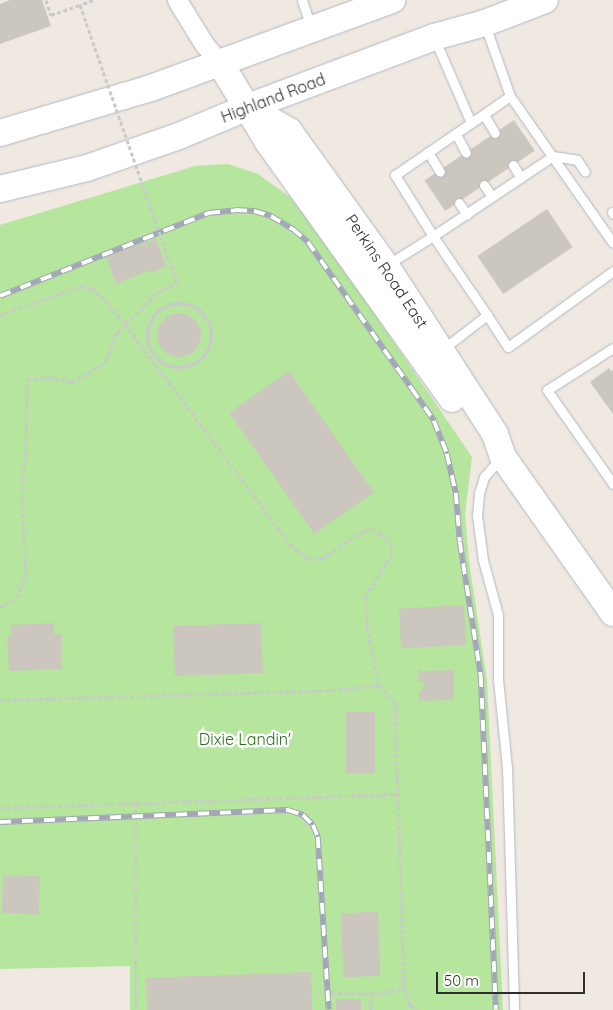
<!DOCTYPE html>
<html>
<head>
<meta charset="utf-8">
<style>
  body { margin:0 }
  #map { position:relative; width:613px; height:1010px; overflow:hidden; background:#efe9e1; font-family:Quicksand,sans-serif }
  div>[style] { position:absolute }
  [style*='--x'] { left:calc(var(--x)*1px); top:calc(var(--y)*1px); width:calc(var(--w)*1px); rotate:calc(var(--a)*1deg) }
  .green>* { inset:0; background:#b6e59e }
  .building>* { inset:0; background:#cbc7bf; transform-origin:0 0 }
  .round { border-radius:50% }
  .path>* { height:3px; margin-top:-1.5px; transform-origin:0; background:repeating-linear-gradient(90deg,#c9c9c9 0 4px,transparent 0 6.5px) }
  .path>.ring { margin:-1.5px; padding:0; box-sizing:content-box; background:none; border:3px solid #c9c9c9; border-radius:50% }
  .roads { filter:drop-shadow(0 0 1px #b4b7c1) drop-shadow(0 0 1px #b4b7c1) }
  .lane>* { height:9px; margin:-4.5px; padding:0 4.5px; transform-origin:4.5px; border-radius:4.5px; background:#fff }
  .street>* { height:19px; margin:-9.5px; padding:0 9.5px; transform-origin:9.5px; border-radius:9.5px; background:#fff }
  .secondary>* { height:26px; margin:-13px; padding:0 13px; transform-origin:13px; border-radius:13px; background:#fff }
  .rail>* { height:5.5px; margin-top:-2.75px; transform-origin:0; background:repeating-linear-gradient(90deg,#fff 0 11px,#a3a6b8 0 22px); box-sizing:border-box; border-block:1px solid #a3a6b8 }
  .path-bridge>* { height:3px; margin-top:-1.5px; transform-origin:0; background:repeating-linear-gradient(90deg,#c9c9c9 0 4px,transparent 0 6.5px) }
  span { translate:-50% -50%; white-space:nowrap; text-align:center; line-height:1.15; -webkit-text-stroke:5px #fff; paint-order:stroke }
  .street-label { font-size:16px; color:#2e2e2e }
  .park-label { font-size:16px; color:#2c6e1b }
  .scale { position:absolute; left:436px; top:972px; width:149px; height:22px; box-sizing:border-box; border:2px solid #2e2e2e; border-top:0; padding-left:6px; font-size:15px; line-height:18px; white-space:nowrap; color:#2e2e2e; -webkit-text-stroke:4px #fff; paint-order:stroke }
</style>
</head>
<body>
<div id="map">
  <div class="green">
    <i style="clip-path:polygon(228px 164px,258px 174px,290px 197px,319px 232px,472px 457px,465px 514px,469px 561px,487px 681px,503px 1010px,130px 1010px,130px 966px,0 969px,0 225px,195px 166px)"></i>
  </div>
  <div class="building">
    <i style="clip-path:polygon(10px 0,42px 0,51px 26px,0 44px,0 4px)"></i>
    <i style="left:514px;top:120px;width:37px;height:108px;rotate:56deg"></i>
    <i style="left:547px;top:209px;width:46px;height:84px;rotate:56deg"></i>
    <i style="clip-path:polygon(156px 239px,166px 267px,148px 273px,147px 271px,116px 284px,106px 256px)"></i>
    <i class="round" style="left:157px;top:313px;width:44px;height:44px"></i>
    <i style="clip-path:polygon(609px 368px,611px 371px,613px 370px,613px 414px,590px 382px)"></i>
    <i style="left:289px;top:371px;width:148px;height:73px;rotate:55deg"></i>
    <i style="left:464px;top:605px;width:40px;height:65px;rotate:87deg"></i>
    <i style="clip-path:polygon(54px 623px,54px 634px,61px 634px,62px 669px,9px 671px,7px 636px,11px 636px,10px 625px)"></i>
    <i style="left:261px;top:623px;width:50px;height:88px;rotate:88deg"></i>
    <i style="clip-path:polygon(454px 670px,454px 700px,419px 701px,419px 691px,423px 690px,423px 682px,419px 682px,418px 671px)"></i>
    <i style="left:346px;top:712px;width:29px;height:61px"></i>
    <i style="left:3px;top:875px;width:37px;height:38px;rotate:2deg"></i>
    <i style="left:378px;top:912px;width:64px;height:37px;rotate:88deg"></i>
    <i style="left:311px;top:972px;width:38px;height:165px;rotate:88deg"></i>
    <i style="left:361px;top:999px;width:11px;height:25px;rotate:90deg"></i>
  </div>
  <div class="path">
    <i style="--x:46;--y:0;--w:16;--a:72"></i>
    <i style="--x:51;--y:15;--w:31;--a:-19"></i>
    <i class="ring" style="left:147px;top:303px;width:61px;height:61px"></i>
    <i style="--x:0;--y:315;--w:86;--a:-19.7"></i>
    <i style="--x:81;--y:286;--w:10;--a:11"></i>
    <i style="--x:91;--y:288;--w:18;--a:41"></i>
    <i style="--x:105;--y:300;--w:31;--a:50"></i>
    <i style="--x:125;--y:324;--w:275;--a:53.1"></i>
    <i style="--x:290;--y:544;--w:21;--a:41"></i>
    <i style="--x:306;--y:558;--w:16;--a:4"></i>
    <i style="--x:322;--y:559;--w:51;--a:-34.6"></i>
    <i style="--x:364;--y:530;--w:8;--a:-7"></i>
    <i style="--x:372;--y:529;--w:10;--a:29"></i>
    <i style="--x:381;--y:534;--w:14;--a:45"></i>
    <i style="--x:391;--y:544;--w:10;--a:84"></i>
    <i style="--x:392;--y:554;--w:49;--a:121.8"></i>
    <i style="--x:366;--y:596;--w:31;--a:88"></i>
    <i style="--x:367;--y:627;--w:59;--a:78.3"></i>
    <i style="--x:379;--y:685;--w:23;--a:47"></i>
    <i style="--x:395;--y:702;--w:287;--a:88.2"></i>
    <i style="--x:404;--y:989;--w:17;--a:69"></i>
    <i style="--x:410;--y:1005;--w:8;--a:40"></i>
    <i style="--x:0;--y:607;--w:20;--a:-30"></i>
    <i style="--x:17;--y:597;--w:23;--a:-67"></i>
    <i style="--x:26;--y:576;--w:86;--a:-92.7"></i>
    <i style="--x:22;--y:490;--w:37;--a:-84"></i>
    <i style="--x:26;--y:453;--w:73;--a:-89.2"></i>
    <i style="--x:27;--y:380;--w:21;--a:-8"></i>
    <i style="--x:48;--y:377;--w:24;--a:12"></i>
    <i style="--x:71;--y:382;--w:7;--a:-16"></i>
    <i style="--x:78;--y:380;--w:34;--a:-34"></i>
    <i style="--x:106;--y:361;--w:30;--a:-69"></i>
    <i style="--x:117;--y:333;--w:58;--a:-45"></i>
    <i style="--x:158;--y:292;--w:21;--a:-28"></i>
    <i style="--x:177;--y:282;--w:47;--a:-110"></i>
    <i style="--x:0;--y:700;--w:337;--a:-1.7"></i>
    <i style="--x:337;--y:690;--w:42;--a:-6.8"></i>
    <i style="--x:136;--y:803;--w:207;--a:90"></i>
    <i style="--x:0;--y:808;--w:398;--a:-2"></i>
    <i style="--x:318;--y:992;--w:53;--a:2.2"></i>
    <i style="--x:371;--y:1010;--w:16;--a:-90"></i>
    <i style="--x:371;--y:994;--w:33;--a:-9"></i>
  </div>
  <div class="roads">
    <div class="lane">
      <i style="--x:302;--y:0;--w:29;--a:72"></i>
      <i style="--x:485;--y:25;--w:75;--a:70.6"></i>
      <i style="--x:484;--y:115;--w:21;--a:59"></i>
      <i style="--x:471;--y:123;--w:47;--a:-34.7"></i>
      <i style="--x:510;--y:96;--w:179;--a:55"></i>
      <i style="--x:456;--y:134;--w:21;--a:62"></i>
      <i style="--x:428;--y:152;--w:23;--a:59"></i>
      <i style="--x:513;--y:165;--w:15;--a:58"></i>
      <i style="--x:484;--y:185;--w:14;--a:56"></i>
      <i style="--x:459;--y:203;--w:14;--a:56"></i>
      <i style="--x:612;--y:212;--w:2;--a:63"></i>
      <i style="--x:387;--y:265;--w:54;--a:-32.2"></i>
      <i style="--x:433;--y:236;--w:72;--a:-121.9"></i>
      <i style="--x:395;--y:175;--w:92;--a:-34.4"></i>
      <i style="--x:471;--y:123;--w:90;--a:-113.4"></i>
      <i style="--x:487;--y:315;--w:38;--a:57"></i>
      <i style="--x:508;--y:347;--w:130;--a:-35.9"></i>
      <i style="--x:613;--y:348;--w:78;--a:147.5"></i>
      <i style="--x:547;--y:390;--w:115;--a:54.9"></i>
      <i style="--x:443;--y:349;--w:56;--a:-37.7"></i>
      <i style="--x:487;--y:315;--w:96;--a:-124.4"></i>
      <i style="--x:433;--y:236;--w:144;--a:-33.7"></i>
      <i style="--x:553;--y:156;--w:24;--a:9"></i>
      <i style="--x:577;--y:160;--w:14;--a:56"></i>
      <i style="--x:501;--y:458;--w:25;--a:132"></i>
      <i style="--x:484;--y:477;--w:17;--a:107"></i>
      <i style="--x:479;--y:493;--w:22;--a:95"></i>
      <i style="--x:477;--y:515;--w:45;--a:82.4"></i>
      <i style="--x:483;--y:560;--w:57;--a:74.7"></i>
      <i style="--x:498;--y:615;--w:64;--a:90"></i>
      <i style="--x:498;--y:679;--w:89;--a:84.2"></i>
      <i style="--x:507;--y:768;--w:242;--a:88.3"></i>
    </div>
    <div class="street">
      <i style="--x:177;--y:0;--w:52;--a:58.5"></i>
      <i style="--x:204;--y:44;--w:25;--a:50"></i>
    </div>
    <div class="secondary">
      <i style="--x:220;--y:63;--w:92;--a:58.7"></i>
      <i style="--x:268;--y:142;--w:316;--a:54.4"></i>
      <i style="--x:248;--y:107;--w:48;--a:30.3"></i>
      <i style="--x:289;--y:131;--w:166;--a:54.3"></i>
      <i style="--x:386;--y:266;--w:200;--a:57"></i>
      <i style="--x:495;--y:434;--w:24;--a:71"></i>
      <i style="--x:503;--y:457;--w:191;--a:54.8"></i>
      <i style="--x:0;--y:133;--w:158;--a:-16.6"></i>
      <i style="--x:151;--y:88;--w:257;--a:-20.1"></i>
      <i style="--x:0;--y:189;--w:89;--a:-13.6"></i>
      <i style="--x:87;--y:168;--w:97;--a:-19.2"></i>
      <i style="--x:179;--y:136;--w:75;--a:-22.8"></i>
      <i style="--x:248;--y:107;--w:199;--a:-20.6"></i>
      <i style="--x:434;--y:37;--w:53;--a:-15.4"></i>
      <i style="--x:485;--y:23;--w:64;--a:-21"></i>
    </div>
  </div>
  <div class="rail">
    <i style="--x:0;--y:296;--w:225;--a:-21.7"></i>
    <i style="--x:209;--y:213;--w:27;--a:-6"></i>
    <i style="--x:236;--y:210;--w:18;--a:3"></i>
    <i style="--x:254;--y:211;--w:18;--a:16"></i>
    <i style="--x:271;--y:216;--w:26;--a:31"></i>
    <i style="--x:293;--y:229;--w:20;--a:41"></i>
    <i style="--x:308;--y:242;--w:180;--a:54.7"></i>
    <i style="--x:412;--y:389;--w:39;--a:55"></i>
    <i style="--x:434;--y:421;--w:35;--a:68"></i>
    <i style="--x:447;--y:454;--w:40;--a:77"></i>
    <i style="--x:456;--y:493;--w:49;--a:85.3"></i>
    <i style="--x:460;--y:542;--w:136;--a:81.1"></i>
    <i style="--x:481;--y:676;--w:334;--a:87.4"></i>
    <i style="--x:0;--y:822;--w:288;--a:-2.4"></i>
    <i style="--x:288;--y:810;--w:16;--a:18"></i>
    <i style="--x:303;--y:815;--w:14;--a:45"></i>
    <i style="--x:313;--y:825;--w:13;--a:67"></i>
    <i style="--x:318;--y:837;--w:173;--a:86.4"></i>
  </div>
  <div class="path-bridge">
    <i style="--x:93;--y:0;--w:14;--a:159"></i>
    <i style="--x:80;--y:5;--w:247;--a:70.8"></i>
  </div>
  <div class="street-label">
    <span style="left:273px;top:98px;rotate:-21deg">Highland Road</span>
    <span style="left:387px;top:271px;rotate:56deg">Perkins Road East</span>
  </div>
  <div class="park-label">
    <span style="left:245px;top:739px">Dixie Landin'</span>
  </div>
  <div class="scale">50 m</div>
</div>
</body>
</html>
